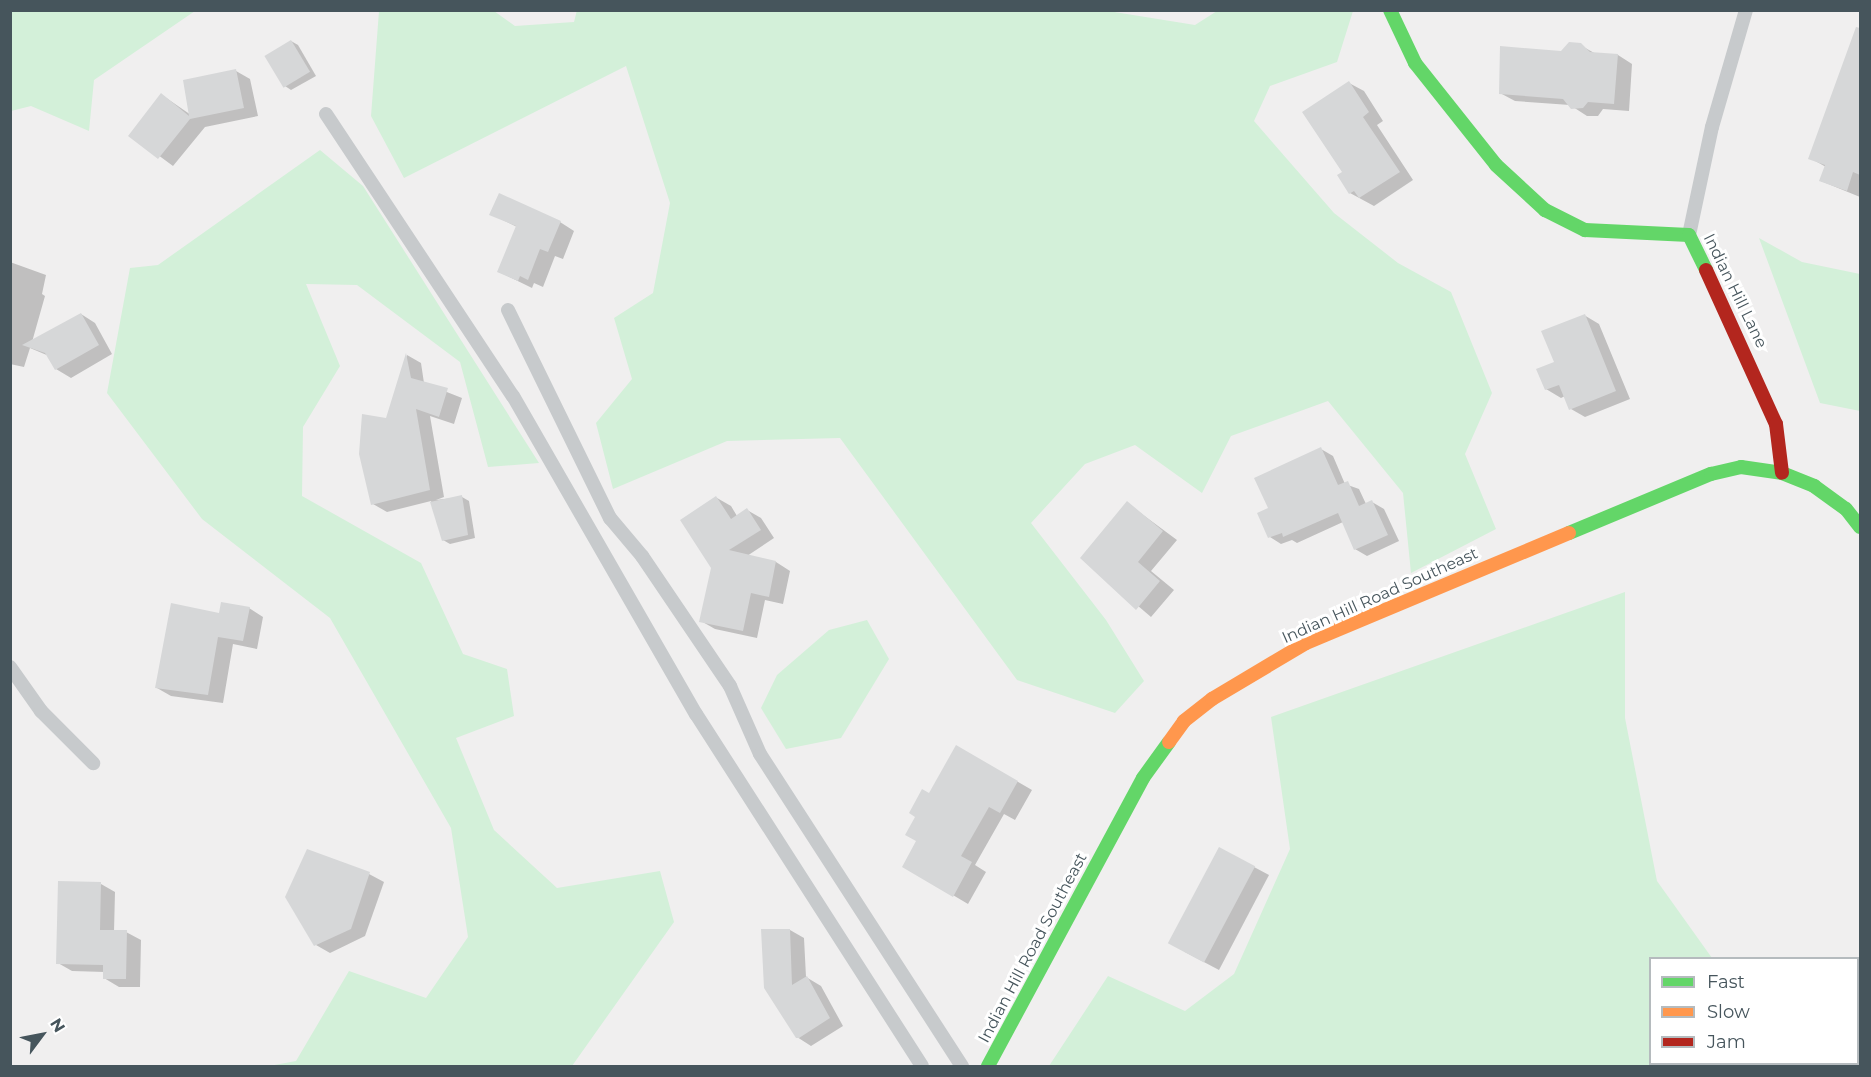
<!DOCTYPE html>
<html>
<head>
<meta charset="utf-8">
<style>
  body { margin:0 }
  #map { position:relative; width:1871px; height:1077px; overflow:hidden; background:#f0efef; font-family:Montserrat,sans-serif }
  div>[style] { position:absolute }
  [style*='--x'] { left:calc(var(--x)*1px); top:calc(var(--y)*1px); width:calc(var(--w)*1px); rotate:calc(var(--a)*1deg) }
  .green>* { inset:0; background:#d3f0d9 }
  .shadow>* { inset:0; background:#0003 }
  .building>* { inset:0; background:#d6d7d8; transform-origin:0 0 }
  .lane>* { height:14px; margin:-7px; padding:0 7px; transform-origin:7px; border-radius:7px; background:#c7cacc }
  .street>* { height:27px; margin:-13.5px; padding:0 13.5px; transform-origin:13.5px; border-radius:13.5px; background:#c7cacc }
  .fast>* { height:14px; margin:-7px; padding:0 7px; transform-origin:7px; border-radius:7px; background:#63d668 }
  .slow>* { height:14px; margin:-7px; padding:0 7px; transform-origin:7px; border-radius:7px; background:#ff974d }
  .jam>* { height:14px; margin:-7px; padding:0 7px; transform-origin:7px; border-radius:7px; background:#b3261e }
  span { translate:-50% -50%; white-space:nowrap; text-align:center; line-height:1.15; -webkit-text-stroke:6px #fff; paint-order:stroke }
  .street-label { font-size:16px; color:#46555c }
  .frame { position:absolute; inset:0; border:12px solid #46555c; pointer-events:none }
  .legend { position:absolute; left:1649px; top:957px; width:210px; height:108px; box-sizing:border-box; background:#fff; border:2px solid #b5bbbe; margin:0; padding:8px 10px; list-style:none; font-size:18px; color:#46555c }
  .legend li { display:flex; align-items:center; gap:12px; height:30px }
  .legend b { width:30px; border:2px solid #b5bbbe }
  .north { position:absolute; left:12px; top:1005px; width:60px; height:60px; -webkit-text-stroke:4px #fff; paint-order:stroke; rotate:58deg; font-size:16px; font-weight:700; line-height:24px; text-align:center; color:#46555c }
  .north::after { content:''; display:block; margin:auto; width:21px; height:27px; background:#46555c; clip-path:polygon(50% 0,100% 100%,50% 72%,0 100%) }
</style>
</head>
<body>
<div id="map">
  <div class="green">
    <i style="clip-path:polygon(11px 10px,195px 10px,195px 11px,94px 80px,89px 131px,31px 106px,11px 111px)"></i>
    <i style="clip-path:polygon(577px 10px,1102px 10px,1195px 25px,1217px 11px,1353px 11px,1337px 62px,1270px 86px,1254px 121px,1334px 213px,1398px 263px,1451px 292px,1492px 393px,1465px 454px,1496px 529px,1411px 573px,1403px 493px,1328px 401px,1231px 436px,1202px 493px,1135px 445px,1085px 464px,1031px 523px,1106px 620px,1144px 681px,1115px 713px,1017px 680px,840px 438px,727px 441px,613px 489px,596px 423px,632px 379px,614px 318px,653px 293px,670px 203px,626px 66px,404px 178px,371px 116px,379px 11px,494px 11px,515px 26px,574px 22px)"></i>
    <i style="clip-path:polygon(320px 150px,363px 186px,539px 463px,488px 467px,460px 362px,357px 285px,306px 284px,340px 366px,303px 427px,302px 496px,421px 563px,463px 654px,507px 669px,514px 716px,456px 738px,494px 830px,557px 888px,660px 871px,674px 922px,572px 1066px,269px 1066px,296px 1061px,349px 971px,426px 998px,468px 937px,451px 828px,330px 618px,202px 519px,107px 393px,130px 268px,158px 265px)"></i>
    <i style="clip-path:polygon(1759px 238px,1802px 262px,1860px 274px,1860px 411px,1820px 403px)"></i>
    <i style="clip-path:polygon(1625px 592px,1625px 718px,1657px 881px,1712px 958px,1650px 958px,1650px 1064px,1760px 1064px,1759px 1066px,1049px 1066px,1108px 976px,1185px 1011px,1234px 974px,1290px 849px,1271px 717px)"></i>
    <i style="clip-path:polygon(867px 620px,889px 659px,841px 738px,786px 749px,761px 708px,777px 675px,829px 630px)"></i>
  </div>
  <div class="shadow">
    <i style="clip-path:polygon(291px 41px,298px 45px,316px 76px,291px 90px,285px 86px)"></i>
    <i style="clip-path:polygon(1580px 45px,1596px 54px,1618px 55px,1632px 64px,1629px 111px,1603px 109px,1598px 116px,1587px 116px,1570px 105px,1515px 101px,1500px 93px,1561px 52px)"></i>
    <i style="clip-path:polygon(1850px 50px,1860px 53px,1860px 197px,1821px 181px,1826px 167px,1810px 158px)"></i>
    <i style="clip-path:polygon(236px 71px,250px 79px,258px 116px,205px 127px,173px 166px,131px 135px,162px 95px,191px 115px)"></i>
    <i style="clip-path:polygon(1349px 83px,1364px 91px,1383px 121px,1377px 125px,1413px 180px,1374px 206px,1350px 193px,1339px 176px,1344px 173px)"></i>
    <i style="clip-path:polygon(491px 214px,560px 222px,574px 231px,563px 259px,555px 256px,543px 287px,534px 283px,532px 288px,499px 272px,517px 227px)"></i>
    <i style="clip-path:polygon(10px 262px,46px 275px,42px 294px,45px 296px,32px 342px,81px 314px,95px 323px,112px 354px,71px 378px,56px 369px,49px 356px,30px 348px,24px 367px,10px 364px)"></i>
    <i style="clip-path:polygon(1584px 315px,1599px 324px,1630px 399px,1585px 417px,1571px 409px,1565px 396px,1561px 398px,1546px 389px,1556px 363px)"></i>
    <i style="clip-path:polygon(407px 355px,421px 363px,424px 383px,462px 398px,454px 424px,430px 416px,444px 497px,436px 500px,462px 497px,469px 501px,475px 538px,450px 544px,443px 540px,431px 501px,387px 512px,373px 504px,387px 419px)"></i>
    <i style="clip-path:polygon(1321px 449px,1333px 456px,1345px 484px,1359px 489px,1366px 504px,1372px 502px,1384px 509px,1399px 541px,1367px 556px,1355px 549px,1343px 522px,1297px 543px,1292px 540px,1281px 544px,1270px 537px,1259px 514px,1270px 509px)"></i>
    <i style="clip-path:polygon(717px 498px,731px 506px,737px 516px,747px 510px,761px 518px,774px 538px,747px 556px,776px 562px,790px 571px,783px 604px,765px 600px,757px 638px,715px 629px,701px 621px,712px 567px)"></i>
    <i style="clip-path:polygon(1127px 503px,1177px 540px,1151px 571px,1174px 590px,1151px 617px,1082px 558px)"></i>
    <i style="clip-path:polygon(249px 608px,263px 617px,257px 649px,233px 644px,223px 703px,171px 696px,157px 688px,220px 614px)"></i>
    <i style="clip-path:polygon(957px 747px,1032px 790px,1015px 820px,1004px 814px,975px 865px,986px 872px,968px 904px,904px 866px,918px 840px,929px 795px)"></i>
    <i style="clip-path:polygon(1254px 867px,1269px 875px,1219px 970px,1185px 952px)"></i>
    <i style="clip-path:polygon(369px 874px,384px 882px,365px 936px,330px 953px,316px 945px)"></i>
    <i style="clip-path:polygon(101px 884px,115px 892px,114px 932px,126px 932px,141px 940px,140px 987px,119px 987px,104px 978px,105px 972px,72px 971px,58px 963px)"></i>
    <i style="clip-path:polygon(790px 930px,804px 938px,806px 977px,821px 986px,843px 1026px,811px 1046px,797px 1037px,763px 931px)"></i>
  </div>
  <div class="building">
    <i style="clip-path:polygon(1856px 27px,1860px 28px,1860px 175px,1853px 172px,1847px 191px,1819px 181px,1825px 165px,1808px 159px)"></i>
    <i style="left:291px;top:40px;width:37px;height:31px;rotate:59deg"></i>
    <i style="clip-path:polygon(1569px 42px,1581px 43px,1590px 52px,1618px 54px,1614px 104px,1588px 102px,1583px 108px,1571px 109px,1563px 99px,1499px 94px,1500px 46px,1561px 51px)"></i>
    <i style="clip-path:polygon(236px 69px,244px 108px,190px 119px,158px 159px,128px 136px,161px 93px,189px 116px,183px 80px)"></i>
    <i style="clip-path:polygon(1349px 81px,1369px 112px,1363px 117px,1400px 172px,1359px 198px,1354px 191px,1349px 194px,1337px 175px,1342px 172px,1302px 112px)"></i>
    <i style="clip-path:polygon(499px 193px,561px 221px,548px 252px,540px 249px,528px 280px,520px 276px,518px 281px,497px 272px,516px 226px,489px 215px)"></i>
    <i style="clip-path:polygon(81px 313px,99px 345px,55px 370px,45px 353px,22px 345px)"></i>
    <i style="clip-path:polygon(1585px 314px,1616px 391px,1569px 410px,1559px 385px,1545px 390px,1536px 369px,1554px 362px,1541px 331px)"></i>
    <i style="clip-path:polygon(406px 353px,411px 378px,448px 388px,439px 417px,416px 409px,430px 490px,371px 505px,359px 454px,362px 414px,386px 418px)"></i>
    <i style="clip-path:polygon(1321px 447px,1338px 485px,1348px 481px,1359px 506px,1372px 500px,1388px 535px,1354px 550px,1338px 513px,1283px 537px,1282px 533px,1268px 538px,1257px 513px,1268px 508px,1254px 478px)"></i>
    <i style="clip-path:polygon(462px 495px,468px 535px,442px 541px,430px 502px)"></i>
    <i style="clip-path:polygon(716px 496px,731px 519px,747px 508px,761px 530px,729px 550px,776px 561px,769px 597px,751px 593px,743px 631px,699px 622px,711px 568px,680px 520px)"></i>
    <i style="clip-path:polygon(1127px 501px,1163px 531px,1138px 562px,1160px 581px,1136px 610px,1080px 558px)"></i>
    <i style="clip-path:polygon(221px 602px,250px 607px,243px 641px,218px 637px,208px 695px,155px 688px,171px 603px,219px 613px)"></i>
    <i style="clip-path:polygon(956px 745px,1018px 781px,1000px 813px,989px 807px,961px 856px,972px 862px,953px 897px,902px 867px,916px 841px,905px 835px,915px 817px,909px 813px,922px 789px,929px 793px)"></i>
    <i style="left:1219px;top:847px;width:41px;height:109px;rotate:28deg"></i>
    <i style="clip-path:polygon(307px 849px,370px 872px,351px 929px,314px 946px,285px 897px)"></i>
    <i style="clip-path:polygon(58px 881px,101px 882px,100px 930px,127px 930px,126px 979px,103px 979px,103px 965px,56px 964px)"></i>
    <i style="clip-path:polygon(761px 929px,790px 929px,792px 985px,807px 976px,830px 1018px,799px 1038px,796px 1038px,764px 988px)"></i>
  </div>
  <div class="lane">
    <i style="--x:326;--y:114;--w:338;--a:56.5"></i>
    <i style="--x:513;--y:396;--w:367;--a:60.1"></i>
    <i style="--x:696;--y:714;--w:418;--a:57.3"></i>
    <i style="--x:1689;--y:235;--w:110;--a:-78"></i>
    <i style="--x:1712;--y:127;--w:122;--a:-73.8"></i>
    <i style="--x:508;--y:310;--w:232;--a:63.9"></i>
    <i style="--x:610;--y:518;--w:50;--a:49.9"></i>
    <i style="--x:642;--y:556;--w:157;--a:55.9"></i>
    <i style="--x:730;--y:686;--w:74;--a:66.2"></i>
    <i style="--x:760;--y:754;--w:372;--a:57.1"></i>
    <i style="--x:10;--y:667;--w:54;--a:54.8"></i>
    <i style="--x:41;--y:711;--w:74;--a:45"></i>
  </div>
  <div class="street">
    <i style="--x:1858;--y:1061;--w:6;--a:-72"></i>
  </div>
  <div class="fast">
    <i style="--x:1390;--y:10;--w:59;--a:64.7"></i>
    <i style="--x:1415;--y:63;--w:130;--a:51.5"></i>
    <i style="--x:1496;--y:165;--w:67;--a:42.6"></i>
    <i style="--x:1545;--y:210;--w:45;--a:26.6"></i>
    <i style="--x:1585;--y:230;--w:104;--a:2.8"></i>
    <i style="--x:1689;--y:235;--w:39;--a:64"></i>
    <i style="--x:1569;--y:533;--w:154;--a:-22.6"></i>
    <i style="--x:1711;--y:474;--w:31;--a:-13"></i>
    <i style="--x:1741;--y:467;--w:41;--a:8.3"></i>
    <i style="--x:1782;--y:473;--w:35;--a:22"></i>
    <i style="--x:1814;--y:486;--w:39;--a:36"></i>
    <i style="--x:1846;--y:509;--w:23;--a:52"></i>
    <i style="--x:988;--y:1066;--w:327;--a:-61.7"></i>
    <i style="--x:1143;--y:778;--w:44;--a:-54.2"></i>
  </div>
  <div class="slow">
    <i style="--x:1169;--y:742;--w:26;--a:-54"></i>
    <i style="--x:1184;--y:721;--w:36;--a:-38"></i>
    <i style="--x:1212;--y:699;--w:109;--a:-30.8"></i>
    <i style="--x:1306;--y:643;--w:285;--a:-22.7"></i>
  </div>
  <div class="jam">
    <i style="--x:1706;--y:270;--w:169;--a:65.6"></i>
    <i style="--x:1776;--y:424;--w:49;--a:83"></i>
  </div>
  <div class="street-label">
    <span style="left:1735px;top:291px;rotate:64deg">Indian Hill Lane</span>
    <span style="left:1380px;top:596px;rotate:-24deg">Indian Hill Road Southeast</span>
    <span style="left:1033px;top:948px;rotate:-62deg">Indian Hill Road Southeast</span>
  </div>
  <div class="frame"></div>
  <ul class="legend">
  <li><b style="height:8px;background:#63d668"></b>Fast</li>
  <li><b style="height:8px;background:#ff974d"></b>Slow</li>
  <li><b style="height:8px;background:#b3261e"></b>Jam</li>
  </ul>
  <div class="north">N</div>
</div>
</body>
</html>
